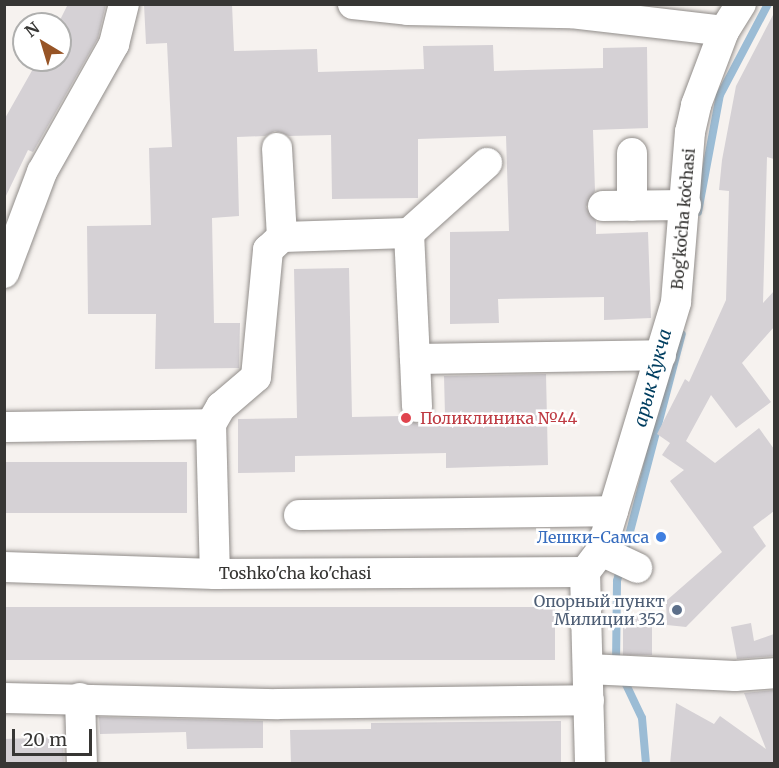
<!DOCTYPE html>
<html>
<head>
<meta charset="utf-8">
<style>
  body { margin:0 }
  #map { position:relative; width:779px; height:768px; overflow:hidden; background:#f6f2ef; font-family:Merriweather,serif }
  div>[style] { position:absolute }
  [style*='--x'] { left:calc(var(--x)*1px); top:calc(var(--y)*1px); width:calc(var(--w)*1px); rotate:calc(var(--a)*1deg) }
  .stream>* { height:8px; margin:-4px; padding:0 4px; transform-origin:4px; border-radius:4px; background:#9bbcd5 }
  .building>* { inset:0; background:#d5d1d5; transform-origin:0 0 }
  .roads { filter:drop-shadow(0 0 2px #918d8a) drop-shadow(0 0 2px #918d8a) }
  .minor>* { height:30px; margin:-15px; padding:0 15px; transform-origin:15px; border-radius:15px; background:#fff }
  .dots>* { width:16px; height:16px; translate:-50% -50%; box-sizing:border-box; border:3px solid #fff; border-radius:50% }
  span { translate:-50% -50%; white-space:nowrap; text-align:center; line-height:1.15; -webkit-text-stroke:5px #fff; paint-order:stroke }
  .street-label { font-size:16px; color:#373634 }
  .health-label { font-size:16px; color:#be3a42 }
  .left { translate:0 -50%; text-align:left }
  .shop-label { font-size:16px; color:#366cbe }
  .right { translate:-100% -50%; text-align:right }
  .service-label { font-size:16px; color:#4e5e75 }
  .water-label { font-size:18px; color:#003e60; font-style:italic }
  .frame { position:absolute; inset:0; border:6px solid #373634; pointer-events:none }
  .north { position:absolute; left:12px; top:12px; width:60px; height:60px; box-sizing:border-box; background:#fff; border:2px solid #afafae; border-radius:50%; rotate:322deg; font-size:16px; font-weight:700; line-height:24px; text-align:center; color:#373634 }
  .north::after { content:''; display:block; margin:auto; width:21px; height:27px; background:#975426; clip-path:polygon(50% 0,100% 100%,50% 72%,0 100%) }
  .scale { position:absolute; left:12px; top:729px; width:80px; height:27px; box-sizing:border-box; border:3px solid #373634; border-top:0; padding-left:8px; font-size:18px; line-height:21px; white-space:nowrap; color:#373634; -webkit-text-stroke:4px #fff; paint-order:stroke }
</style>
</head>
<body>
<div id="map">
  <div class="stream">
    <i style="--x:698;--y:212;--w:119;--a:-79.4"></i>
    <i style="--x:720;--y:95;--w:103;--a:-62.2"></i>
    <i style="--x:616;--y:664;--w:83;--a:-89.3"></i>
    <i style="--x:617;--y:581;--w:255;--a:-75.3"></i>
    <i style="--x:623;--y:678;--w:44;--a:64.6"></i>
    <i style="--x:642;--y:718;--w:46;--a:85"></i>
  </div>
  <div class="building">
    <i style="clip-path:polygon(68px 4px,106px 4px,98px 38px,33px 152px,28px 150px,4px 200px,4px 120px,38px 60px,60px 60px,58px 24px)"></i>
    <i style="clip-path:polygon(144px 4px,232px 4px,234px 51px,317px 49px,318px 72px,424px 69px,423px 46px,493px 45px,494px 71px,603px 68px,603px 48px,647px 47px,648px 128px,593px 130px,595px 191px,586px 207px,596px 221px,596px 234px,648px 232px,651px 318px,604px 320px,604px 297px,498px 299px,499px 323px,450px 324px,450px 232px,509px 231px,506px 136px,418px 139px,418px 198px,332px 199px,331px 135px,289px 136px,275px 131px,265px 136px,237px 137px,239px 216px,212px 218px,214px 323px,240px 323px,239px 368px,155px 369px,156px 314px,88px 314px,87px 226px,151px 225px,149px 148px,172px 147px,167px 43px,146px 44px)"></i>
    <i style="clip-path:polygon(774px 13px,774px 159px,767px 157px,763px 303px,774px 291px,774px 327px,742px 363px,771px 402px,736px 428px,711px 395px,686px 441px,715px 463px,759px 428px,774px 449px,774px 511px,753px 527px,766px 546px,686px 627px,667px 625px,666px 601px,722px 552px,670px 481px,684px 470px,662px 455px,670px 443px,657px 434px,685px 379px,689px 382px,726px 300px,729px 191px,719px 190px,722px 160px,736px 86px)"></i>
    <i style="clip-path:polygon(349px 268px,352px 417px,402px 416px,418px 424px,432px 415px,445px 415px,444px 376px,546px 374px,548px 465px,446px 468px,446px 453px,295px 456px,295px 472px,238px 473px,238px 419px,297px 418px,294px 269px)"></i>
    <i style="left:187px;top:462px;width:51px;height:183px;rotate:90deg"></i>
    <i style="left:555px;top:607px;width:53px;height:551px;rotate:90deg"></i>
    <i style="left:652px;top:615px;width:40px;height:29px;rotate:90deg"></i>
    <i style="clip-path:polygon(751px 623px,754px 641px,774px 634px,774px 656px,737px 659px,731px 627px)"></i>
    <i style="clip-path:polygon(774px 690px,774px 764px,670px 764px,676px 703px,714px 724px,720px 716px,766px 749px,744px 693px)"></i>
    <i style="clip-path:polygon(99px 717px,263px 721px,263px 748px,187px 749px,186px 732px,100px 734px)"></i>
    <i style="clip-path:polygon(561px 721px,561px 764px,291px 764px,290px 730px,371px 729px,371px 723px)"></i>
    <i style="left:63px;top:737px;width:27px;height:59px;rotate:88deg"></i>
  </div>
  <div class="roads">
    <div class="minor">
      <i style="--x:353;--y:4;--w:55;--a:6.2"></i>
      <i style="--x:408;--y:10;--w:163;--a:1.1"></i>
      <i style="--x:571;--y:13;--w:154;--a:6.7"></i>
      <i style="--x:277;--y:148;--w:89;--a:86.8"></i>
      <i style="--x:632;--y:153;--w:53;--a:90"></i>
      <i style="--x:603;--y:206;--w:83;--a:-0.7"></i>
      <i style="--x:409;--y:233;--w:105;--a:-41.9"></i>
      <i style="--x:4;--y:273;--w:108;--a:-69.4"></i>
      <i style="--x:42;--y:172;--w:147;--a:-60.6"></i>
      <i style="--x:114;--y:44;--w:41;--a:-76"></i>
      <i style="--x:415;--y:359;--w:48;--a:87.6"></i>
      <i style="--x:211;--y:424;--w:20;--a:-60"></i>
      <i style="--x:221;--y:407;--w:46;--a:-40.6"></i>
      <i style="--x:256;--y:377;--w:128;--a:-84.6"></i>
      <i style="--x:268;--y:250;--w:19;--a:-43"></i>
      <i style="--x:282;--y:237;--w:127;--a:-1.8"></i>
      <i style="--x:409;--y:233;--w:126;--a:87.3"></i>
      <i style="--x:415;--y:359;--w:246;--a:-0.9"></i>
      <i style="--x:4;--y:427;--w:207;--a:-0.8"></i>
      <i style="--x:211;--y:424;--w:150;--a:88.5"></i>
      <i style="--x:299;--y:515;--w:314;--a:-0.7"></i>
      <i style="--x:601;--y:551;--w:40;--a:25"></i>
      <i style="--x:4;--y:567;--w:211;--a:1.9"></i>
      <i style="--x:215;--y:574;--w:370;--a:-0.3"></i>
      <i style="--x:585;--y:572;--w:26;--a:-53"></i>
      <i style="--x:601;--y:551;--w:260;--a:-73.2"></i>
      <i style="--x:676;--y:302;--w:171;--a:-85.3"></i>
      <i style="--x:690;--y:132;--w:28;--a:-77"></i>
      <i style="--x:696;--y:105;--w:79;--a:-69.3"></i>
      <i style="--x:724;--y:31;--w:32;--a:-58"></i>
      <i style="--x:585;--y:572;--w:192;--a:88.5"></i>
      <i style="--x:588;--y:669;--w:147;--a:2.7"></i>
      <i style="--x:735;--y:676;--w:39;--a:-4"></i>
      <i style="--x:4;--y:698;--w:274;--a:1.3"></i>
      <i style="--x:278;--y:704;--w:311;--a:-0.7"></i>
      <i style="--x:80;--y:698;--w:66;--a:88.3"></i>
    </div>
  </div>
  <div class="dots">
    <i style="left:406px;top:418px;background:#e0444e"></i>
    <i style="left:661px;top:537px;background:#3f7fe0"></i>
    <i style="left:677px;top:610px;background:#5c6f8a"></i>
  </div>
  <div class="street-label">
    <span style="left:683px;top:219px;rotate:-85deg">Bogʻkoʻcha koʻchasi</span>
    <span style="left:295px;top:573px">Toshko'cha ko'chasi</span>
  </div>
  <div class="health-label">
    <span class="left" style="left:420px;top:418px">Поликлиника №44</span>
  </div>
  <div class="shop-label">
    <span class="right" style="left:649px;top:537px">Лешки-Самса</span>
  </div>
  <div class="service-label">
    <span class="right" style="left:665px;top:610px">Опорный пункт<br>Милиции 352</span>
  </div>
  <div class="water-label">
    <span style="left:653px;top:378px;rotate:-75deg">арык Кукча</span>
  </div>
  <div class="frame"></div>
  <div class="north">N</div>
  <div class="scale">20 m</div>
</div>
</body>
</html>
